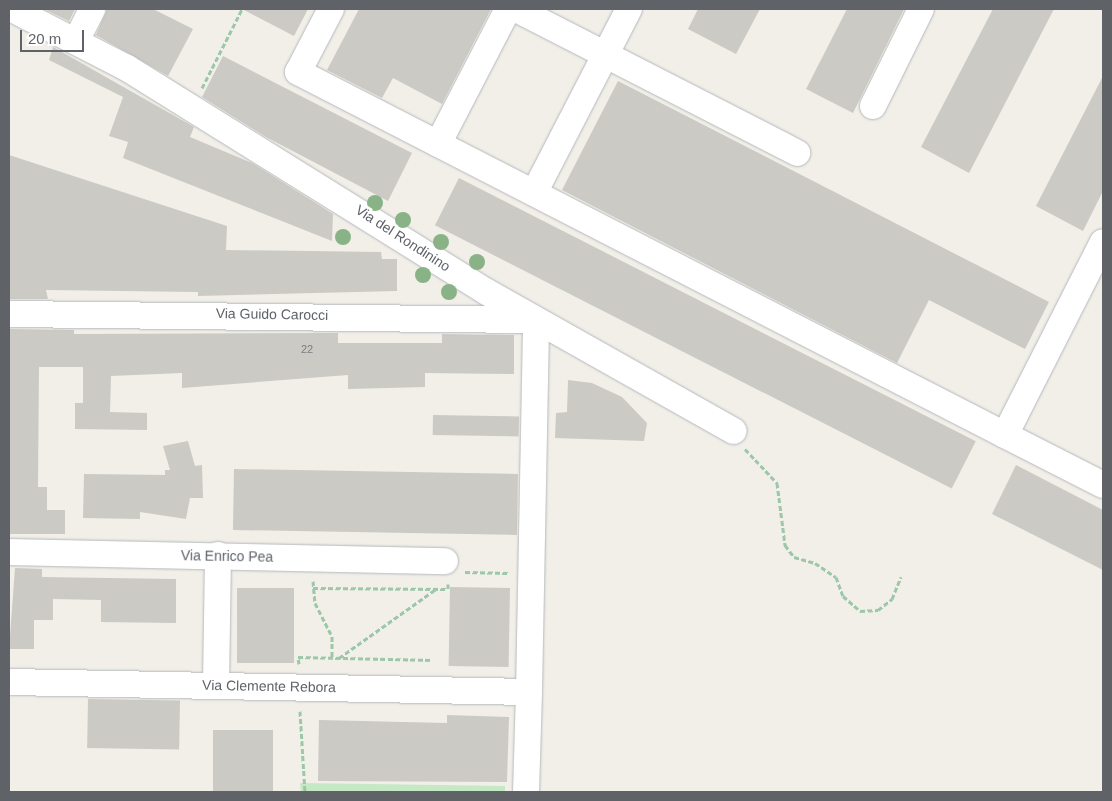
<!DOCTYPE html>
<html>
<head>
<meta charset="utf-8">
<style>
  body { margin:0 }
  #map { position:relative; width:1112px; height:801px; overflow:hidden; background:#f1efe8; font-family:Arial,sans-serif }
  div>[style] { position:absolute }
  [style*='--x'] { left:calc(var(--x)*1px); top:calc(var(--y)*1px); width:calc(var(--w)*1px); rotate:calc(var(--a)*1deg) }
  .green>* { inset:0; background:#c5e8c5 }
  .building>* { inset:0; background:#cccac5; transform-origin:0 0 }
  .path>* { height:3px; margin-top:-1.5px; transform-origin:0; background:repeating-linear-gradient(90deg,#9cc7a9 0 5px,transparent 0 7.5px) }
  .roads { filter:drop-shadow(0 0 1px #b5b8bc) drop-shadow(0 0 1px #b5b8bc) }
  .minor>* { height:26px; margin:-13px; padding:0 13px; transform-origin:13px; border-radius:13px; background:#fff }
  .trees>* { width:16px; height:16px; margin:-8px; border-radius:50%; background:#89b387 }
  span { translate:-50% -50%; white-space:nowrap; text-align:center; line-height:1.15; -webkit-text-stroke:5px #fff; paint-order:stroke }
  .number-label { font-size:11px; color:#7a7d7f }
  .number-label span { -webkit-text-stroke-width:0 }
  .street-label { font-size:14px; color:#5f6368 }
  .frame { position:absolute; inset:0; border:10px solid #5f6368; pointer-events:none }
  .scale { position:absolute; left:20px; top:30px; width:64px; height:22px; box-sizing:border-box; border:2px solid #5f6368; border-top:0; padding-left:6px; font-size:15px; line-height:18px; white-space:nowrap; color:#5f6368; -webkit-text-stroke:4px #fff; paint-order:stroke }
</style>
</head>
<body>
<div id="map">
  <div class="green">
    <i style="clip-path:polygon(300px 783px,505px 786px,505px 792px,301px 792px)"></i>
  </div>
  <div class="building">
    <i style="clip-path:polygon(44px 9px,75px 9px,69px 21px)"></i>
    <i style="clip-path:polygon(107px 9px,153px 9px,193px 29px,168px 76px,96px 35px)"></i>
    <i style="clip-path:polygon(242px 9px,308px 9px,294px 36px)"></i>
    <i style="clip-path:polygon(359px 9px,491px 9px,442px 104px,393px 78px,382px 98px,327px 70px)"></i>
    <i style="clip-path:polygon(698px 9px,760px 9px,736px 54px,688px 29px)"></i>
    <i style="clip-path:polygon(847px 9px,904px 9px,853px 113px,806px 89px)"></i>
    <i style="clip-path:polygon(993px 9px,1054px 9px,969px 173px,921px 147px)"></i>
    <i style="clip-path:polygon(53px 47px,194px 127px,190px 137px,252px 163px,333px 214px,332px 241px,123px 158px,128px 142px,109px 136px,123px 97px,49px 60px)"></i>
    <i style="clip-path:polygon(223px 56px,412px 153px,388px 201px,266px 137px,202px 97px)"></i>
    <i style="clip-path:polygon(1103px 76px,1103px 191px,1083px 231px,1036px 206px)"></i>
    <i style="clip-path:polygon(618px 81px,1049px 302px,1025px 349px,929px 300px,897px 363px,562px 190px)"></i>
    <i style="clip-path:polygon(9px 155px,227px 226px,226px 250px,381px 252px,382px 259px,397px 259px,397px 291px,198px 296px,198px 292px,46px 290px,48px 299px,9px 299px)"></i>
    <i style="left:459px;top:178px;width:580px;height:53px;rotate:27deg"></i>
    <i style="clip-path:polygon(9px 329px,74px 330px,74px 334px,338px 333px,338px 343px,442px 343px,442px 334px,514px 335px,514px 374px,425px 373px,425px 387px,348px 389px,348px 375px,182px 388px,182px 373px,111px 376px,110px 412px,147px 413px,147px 430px,75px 429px,75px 403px,83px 403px,83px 367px,39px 367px,38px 487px,47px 487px,47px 510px,65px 510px,65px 534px,9px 534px)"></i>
    <i style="clip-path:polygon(568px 380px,592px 383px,622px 397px,647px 423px,644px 441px,555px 438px,556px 413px,567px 412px)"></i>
    <i style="left:433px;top:415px;width:86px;height:20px;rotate:1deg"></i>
    <i style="clip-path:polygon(188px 441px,195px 466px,202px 465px,203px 498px,190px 498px,186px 519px,140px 512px,140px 519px,83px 518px,84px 474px,165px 475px,165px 470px,170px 470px,163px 446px)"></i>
    <i style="clip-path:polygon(1016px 465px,1103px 510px,1103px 570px,992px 514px)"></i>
    <i style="left:234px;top:469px;width:284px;height:61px;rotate:1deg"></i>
    <i style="clip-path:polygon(15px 568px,42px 569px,42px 577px,176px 579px,176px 623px,101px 622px,101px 600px,53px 599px,53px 620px,34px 620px,34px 649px,9px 649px)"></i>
    <i style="left:450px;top:587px;width:60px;height:79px;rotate:1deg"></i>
    <i style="left:237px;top:588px;width:57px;height:75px"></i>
    <i style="left:88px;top:699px;width:92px;height:49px;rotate:1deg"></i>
    <i style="clip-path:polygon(447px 715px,509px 717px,507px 782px,318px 781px,319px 720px,447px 723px)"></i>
    <i style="left:273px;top:730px;width:62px;height:60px;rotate:90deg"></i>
  </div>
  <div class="path">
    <i style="--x:202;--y:88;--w:89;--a:-63.1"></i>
    <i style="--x:745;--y:449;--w:47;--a:46.7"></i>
    <i style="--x:777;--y:483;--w:63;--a:82.6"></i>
    <i style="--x:785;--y:545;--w:15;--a:53"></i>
    <i style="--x:794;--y:557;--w:22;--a:16"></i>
    <i style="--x:815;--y:563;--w:25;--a:34"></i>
    <i style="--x:836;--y:577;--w:20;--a:70"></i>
    <i style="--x:843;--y:596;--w:23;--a:41"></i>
    <i style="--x:860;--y:611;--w:18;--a:-3"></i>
    <i style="--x:878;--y:610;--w:18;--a:-38"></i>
    <i style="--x:892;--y:599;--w:24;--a:-68"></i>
    <i style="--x:465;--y:572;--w:44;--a:1.3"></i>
    <i style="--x:313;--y:581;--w:22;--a:85"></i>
    <i style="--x:315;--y:603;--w:37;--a:63"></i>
    <i style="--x:332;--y:636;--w:22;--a:90"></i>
    <i style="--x:313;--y:588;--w:135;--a:0.4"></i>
    <i style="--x:448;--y:589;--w:5;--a:-90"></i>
    <i style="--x:339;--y:658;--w:119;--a:-35.4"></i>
    <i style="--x:299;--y:664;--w:7;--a:-98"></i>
    <i style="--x:298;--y:657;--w:135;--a:1.3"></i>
    <i style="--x:300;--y:711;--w:81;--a:86.5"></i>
  </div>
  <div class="roads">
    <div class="minor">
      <i style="--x:12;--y:9;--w:129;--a:27.2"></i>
      <i style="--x:127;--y:68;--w:424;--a:31.9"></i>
      <i style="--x:487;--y:292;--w:283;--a:29.4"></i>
      <i style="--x:331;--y:9;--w:71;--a:117.6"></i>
      <i style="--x:298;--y:72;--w:795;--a:27.18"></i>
      <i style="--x:1005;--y:435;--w:216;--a:-63.1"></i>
      <i style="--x:516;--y:9;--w:316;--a:27.1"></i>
      <i style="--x:76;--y:41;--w:36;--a:-63"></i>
      <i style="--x:873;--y:106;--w:108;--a:-63.7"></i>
      <i style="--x:438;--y:144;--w:152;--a:-62.6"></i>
      <i style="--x:534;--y:193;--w:207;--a:-62.7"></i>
      <i style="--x:9;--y:314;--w:519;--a:0.66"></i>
      <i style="--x:1005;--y:435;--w:110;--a:27"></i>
      <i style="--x:9;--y:552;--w:436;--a:1.2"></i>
      <i style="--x:9;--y:682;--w:520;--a:1.1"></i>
      <i style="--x:529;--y:692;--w:100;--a:91.7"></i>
      <i style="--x:216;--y:684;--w:129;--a:-89.1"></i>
      <i style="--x:529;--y:692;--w:371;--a:-88.9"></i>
    </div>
  </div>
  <div class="trees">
    <i style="left:375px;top:203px"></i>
    <i style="left:403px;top:220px"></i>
    <i style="left:343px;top:237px"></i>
    <i style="left:441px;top:242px"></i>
    <i style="left:477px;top:262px"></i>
    <i style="left:423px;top:275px"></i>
    <i style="left:449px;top:292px"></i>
  </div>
  <div class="number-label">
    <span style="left:307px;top:349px">22</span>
  </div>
  <div class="street-label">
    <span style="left:403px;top:238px;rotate:33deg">Via del Rondinino</span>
    <span style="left:272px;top:314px;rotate:1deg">Via Guido Carocci</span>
    <span style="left:227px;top:556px;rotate:1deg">Via Enrico Pea</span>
    <span style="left:269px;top:686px;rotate:1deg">Via Clemente Rebora</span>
  </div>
  <div class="frame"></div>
  <div class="scale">20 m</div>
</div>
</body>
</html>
